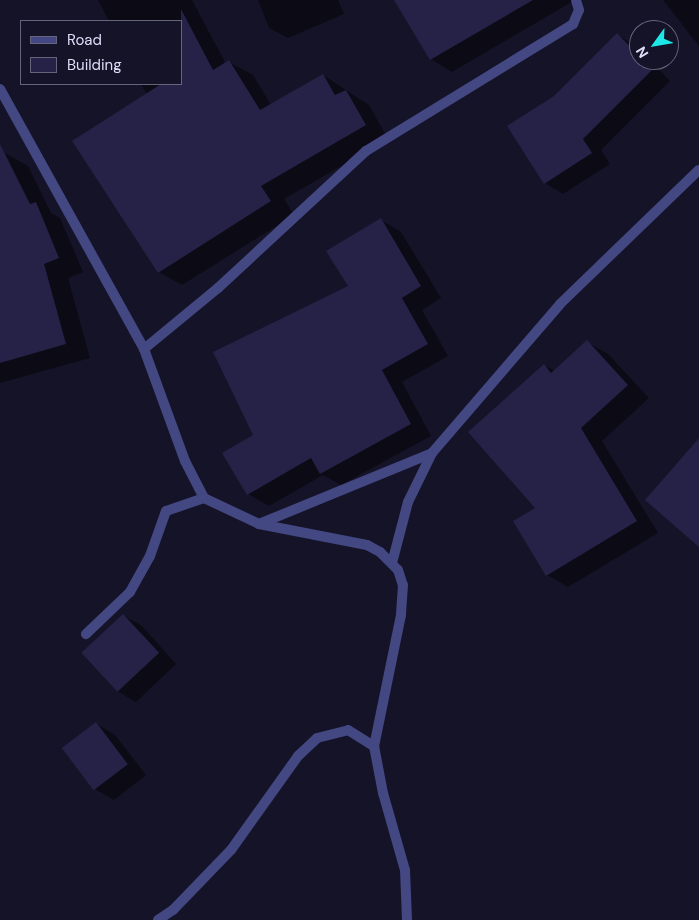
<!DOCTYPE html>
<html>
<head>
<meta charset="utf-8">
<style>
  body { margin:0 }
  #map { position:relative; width:699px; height:920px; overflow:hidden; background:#151328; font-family:"DM Sans",sans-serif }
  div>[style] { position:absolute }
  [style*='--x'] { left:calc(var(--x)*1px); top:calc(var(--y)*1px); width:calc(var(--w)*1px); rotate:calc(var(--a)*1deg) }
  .shadow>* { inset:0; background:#0007 }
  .building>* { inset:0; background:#252147; transform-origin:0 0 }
  .street>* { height:10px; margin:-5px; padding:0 5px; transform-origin:5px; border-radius:5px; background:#434782 }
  span { translate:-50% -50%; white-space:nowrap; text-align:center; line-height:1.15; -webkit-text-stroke:4px #151328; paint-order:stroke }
  .legend { position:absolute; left:20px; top:20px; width:162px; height:65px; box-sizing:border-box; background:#151328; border:1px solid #65647c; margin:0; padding:6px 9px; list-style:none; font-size:15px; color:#dedefb }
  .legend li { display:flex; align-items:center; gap:10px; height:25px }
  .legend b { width:25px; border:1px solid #65647c }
  .north { position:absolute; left:629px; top:20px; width:50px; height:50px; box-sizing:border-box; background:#151328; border:1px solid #65647c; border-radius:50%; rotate:238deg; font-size:14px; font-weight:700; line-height:20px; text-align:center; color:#dedefb }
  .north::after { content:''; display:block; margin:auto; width:18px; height:22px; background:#1ee7e7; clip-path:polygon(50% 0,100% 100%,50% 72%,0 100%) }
</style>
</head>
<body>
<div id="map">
  <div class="shadow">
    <i style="clip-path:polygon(98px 0,192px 0,226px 64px,229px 62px,253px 75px,271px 105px,323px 75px,369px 105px,388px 139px,284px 199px,294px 215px,182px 285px,159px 272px,147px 94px,141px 84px,181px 84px,181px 21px,109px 21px)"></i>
    <i style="clip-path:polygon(258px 0,338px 0,344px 14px,288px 38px,269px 28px)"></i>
    <i style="clip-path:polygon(407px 0,575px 0,452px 72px,431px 59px)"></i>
    <i style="clip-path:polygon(663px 0,699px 0,699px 46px)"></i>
    <i style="clip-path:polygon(617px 34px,639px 49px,639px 60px,650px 60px,670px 81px,601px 150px,610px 164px,563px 194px,545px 183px,555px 97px)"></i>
    <i style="clip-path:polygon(3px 152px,28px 166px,51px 213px,60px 218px,83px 272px,68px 278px,90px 358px,0 383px,0 154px)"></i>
    <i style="clip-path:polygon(381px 220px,401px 232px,441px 298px,422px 310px,448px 356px,402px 382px,431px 436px,341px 485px,323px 475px,269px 506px,248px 494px,255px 436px,350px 287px)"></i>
    <i style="clip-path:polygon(587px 342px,608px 354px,649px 398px,602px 441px,658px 533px,568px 587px,547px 575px,537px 508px,544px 365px,555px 371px)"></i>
    <i style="clip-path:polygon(123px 615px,142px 626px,176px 664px,136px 702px,117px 691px)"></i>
    <i style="clip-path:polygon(97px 724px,115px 735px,146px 775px,114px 800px,95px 789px)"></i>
  </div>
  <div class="building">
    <i style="clip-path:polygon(394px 0,533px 0,430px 60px)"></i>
    <i style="clip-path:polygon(181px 9px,213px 70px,229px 60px,260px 110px,323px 74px,335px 95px,346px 90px,366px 125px,261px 186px,271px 201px,158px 273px,72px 141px,161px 84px,181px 84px)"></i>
    <i style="clip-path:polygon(617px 33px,639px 56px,639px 60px,653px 69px,583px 139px,592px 153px,544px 184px,507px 126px,554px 96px)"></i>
    <i style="clip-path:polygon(0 144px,30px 204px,36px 202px,59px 258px,44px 264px,66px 344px,0 363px)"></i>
    <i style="clip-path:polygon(381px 218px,421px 286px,402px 298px,428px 344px,382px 370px,411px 424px,320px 474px,311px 458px,247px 495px,222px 453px,253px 435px,213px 352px,348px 286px,326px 251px)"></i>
    <i style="clip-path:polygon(587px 340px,628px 385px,581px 428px,637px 521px,546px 576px,513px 521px,535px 508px,468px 432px,544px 364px,551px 373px)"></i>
    <i style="clip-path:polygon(699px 438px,699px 547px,645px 500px)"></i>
    <i style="left:123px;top:614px;width:53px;height:57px;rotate:47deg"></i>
    <i style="left:96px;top:722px;width:53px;height:43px;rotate:53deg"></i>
  </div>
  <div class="street">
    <i style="--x:0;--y:89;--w:297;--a:61"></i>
    <i style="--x:144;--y:349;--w:119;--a:69.9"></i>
    <i style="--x:185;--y:461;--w:42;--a:62.8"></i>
    <i style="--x:204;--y:498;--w:40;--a:161.1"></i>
    <i style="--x:166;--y:511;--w:48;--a:109.6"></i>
    <i style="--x:150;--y:556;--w:41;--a:119.1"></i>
    <i style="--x:130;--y:592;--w:61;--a:136.3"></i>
    <i style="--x:144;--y:349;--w:96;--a:-39.5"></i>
    <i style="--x:218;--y:288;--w:202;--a:-42.8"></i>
    <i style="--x:366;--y:151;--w:243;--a:-31.5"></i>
    <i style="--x:573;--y:24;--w:15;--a:-67"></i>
    <i style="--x:579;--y:10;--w:10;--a:-107"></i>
    <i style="--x:204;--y:498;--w:61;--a:25.3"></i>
    <i style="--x:259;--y:524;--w:110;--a:11"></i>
    <i style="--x:367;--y:545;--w:15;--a:28"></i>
    <i style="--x:380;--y:552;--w:25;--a:45"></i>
    <i style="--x:398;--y:570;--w:16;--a:72"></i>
    <i style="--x:403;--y:585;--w:30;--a:94"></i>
    <i style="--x:401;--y:615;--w:134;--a:101.6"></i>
    <i style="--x:374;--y:746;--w:48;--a:79.2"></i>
    <i style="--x:383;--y:793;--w:80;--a:74.1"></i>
    <i style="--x:405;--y:870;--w:50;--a:87.7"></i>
    <i style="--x:259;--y:524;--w:187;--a:-22.3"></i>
    <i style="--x:392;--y:563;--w:63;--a:-75.3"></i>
    <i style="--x:408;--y:502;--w:55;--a:-63.9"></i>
    <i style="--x:432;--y:453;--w:196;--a:-49.3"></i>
    <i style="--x:560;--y:304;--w:193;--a:-44"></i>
    <i style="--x:158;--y:920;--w:18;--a:-34"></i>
    <i style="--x:173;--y:910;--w:83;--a:-46"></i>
    <i style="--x:231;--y:850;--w:115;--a:-54.5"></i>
    <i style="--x:298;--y:756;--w:26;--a:-43"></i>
    <i style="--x:317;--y:738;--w:32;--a:-14"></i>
    <i style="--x:348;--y:730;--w:31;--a:32"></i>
  </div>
  <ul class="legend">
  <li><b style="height:6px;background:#434782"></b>Road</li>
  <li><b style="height:14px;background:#252147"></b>Building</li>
  </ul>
  <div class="north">N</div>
</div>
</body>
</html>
